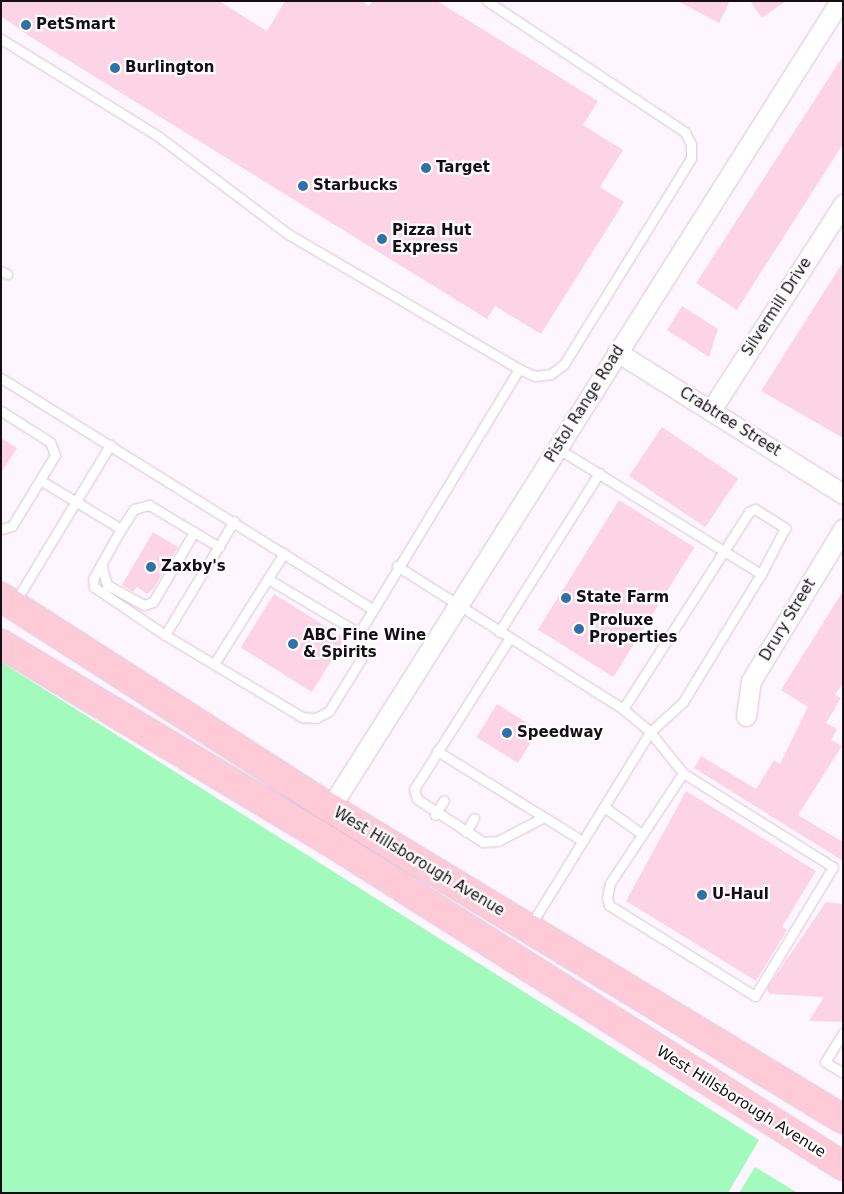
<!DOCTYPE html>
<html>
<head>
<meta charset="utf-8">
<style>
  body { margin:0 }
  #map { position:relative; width:844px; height:1194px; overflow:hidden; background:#fef6fe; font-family:"DejaVu Sans",sans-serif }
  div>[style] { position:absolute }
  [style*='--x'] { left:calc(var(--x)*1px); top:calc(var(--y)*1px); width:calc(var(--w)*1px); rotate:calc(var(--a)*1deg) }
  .green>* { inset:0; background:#a2fbbd }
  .building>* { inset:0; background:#fdd4e6; transform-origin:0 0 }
  .roads { filter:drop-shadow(0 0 1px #d8c3d7) drop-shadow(0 0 1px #d8c3d7) }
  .lane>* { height:9px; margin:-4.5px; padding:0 4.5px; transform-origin:4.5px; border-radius:4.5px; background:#fff }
  .street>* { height:19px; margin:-9.5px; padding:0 9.5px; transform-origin:9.5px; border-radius:9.5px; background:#fff }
  .primary>* { height:28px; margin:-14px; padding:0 14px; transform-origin:14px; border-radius:14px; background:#fecad7 }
  .dots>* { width:14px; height:14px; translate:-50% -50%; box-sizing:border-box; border:2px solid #fff; border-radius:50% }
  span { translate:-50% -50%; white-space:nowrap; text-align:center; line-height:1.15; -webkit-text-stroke:4.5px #fff; paint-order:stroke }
  .poi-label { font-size:15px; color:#150e15; font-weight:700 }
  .left { translate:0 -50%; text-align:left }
  .street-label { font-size:15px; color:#150e15 }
  .frame { position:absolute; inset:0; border:2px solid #150e15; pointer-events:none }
</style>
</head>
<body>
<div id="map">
  <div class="green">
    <i style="clip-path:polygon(1px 662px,759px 1140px,728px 1193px,1px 1193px)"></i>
    <i style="clip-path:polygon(755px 1167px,798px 1193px,739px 1193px)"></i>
  </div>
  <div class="building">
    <i style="clip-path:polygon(1px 1px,219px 1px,267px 31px,285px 1px,362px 1px,369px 6px,372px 1px,437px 1px,598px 101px,583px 125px,623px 150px,600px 187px,624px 202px,541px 334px,495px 306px,487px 319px,29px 36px,1px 16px)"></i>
    <i style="clip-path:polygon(677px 1px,730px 1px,719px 23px)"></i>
    <i style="clip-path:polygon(750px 1px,786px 1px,762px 18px)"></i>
    <i style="clip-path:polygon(843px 56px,843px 144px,737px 310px,696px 283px)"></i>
    <i style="clip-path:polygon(843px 262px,843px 438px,761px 391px)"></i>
    <i style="clip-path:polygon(682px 306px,718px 329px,709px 357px,667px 330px)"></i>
    <i style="left:662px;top:427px;width:92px;height:59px;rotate:34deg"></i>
    <i style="clip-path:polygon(1px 438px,17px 448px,1px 473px)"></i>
    <i style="left:619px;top:500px;width:89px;height:153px;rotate:32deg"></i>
    <i style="clip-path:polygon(153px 532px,178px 547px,154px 588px,147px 594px,137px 587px,133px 592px,122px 585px)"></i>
    <i style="clip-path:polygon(843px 591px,843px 683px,835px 695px,841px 698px,826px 723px,837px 729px,831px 740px,842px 746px,798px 815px,843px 842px,843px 861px,694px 768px,701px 756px,756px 789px,774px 760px,780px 764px,808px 707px,781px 690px)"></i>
    <i style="left:274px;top:594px;width:84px;height:63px;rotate:32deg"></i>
    <i style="left:497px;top:704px;width:49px;height:39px;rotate:32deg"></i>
    <i style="clip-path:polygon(686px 791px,816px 871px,782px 927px,787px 930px,756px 981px,626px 901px)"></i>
    <i style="clip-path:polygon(826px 902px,843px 904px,843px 1022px,809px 1021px,824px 997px,769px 994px,767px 988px)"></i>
  </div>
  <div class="roads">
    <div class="lane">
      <i style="--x:1;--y:39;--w:185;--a:31.7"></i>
      <i style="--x:158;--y:136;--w:163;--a:37"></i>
      <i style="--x:288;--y:234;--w:268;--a:30.3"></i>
      <i style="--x:519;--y:369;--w:17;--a:24"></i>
      <i style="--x:535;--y:376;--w:16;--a:-7"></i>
      <i style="--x:551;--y:374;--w:16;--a:-38"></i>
      <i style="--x:564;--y:364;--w:242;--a:-58.3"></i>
      <i style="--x:691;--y:158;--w:14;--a:-90"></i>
      <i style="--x:691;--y:144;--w:13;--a:-117"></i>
      <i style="--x:685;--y:132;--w:237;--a:-146.5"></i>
      <i style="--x:1;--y:271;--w:7;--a:27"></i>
      <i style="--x:1;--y:378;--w:437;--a:31.9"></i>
      <i style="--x:1;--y:411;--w:58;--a:32.3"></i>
      <i style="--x:50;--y:442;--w:14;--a:69"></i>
      <i style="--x:55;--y:455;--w:83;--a:121.2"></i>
      <i style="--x:12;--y:526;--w:11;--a:165"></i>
      <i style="--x:557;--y:448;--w:240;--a:31.7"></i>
      <i style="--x:761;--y:574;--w:150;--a:121.4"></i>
      <i style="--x:683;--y:702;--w:45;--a:137.7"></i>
      <i style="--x:650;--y:732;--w:53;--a:51.2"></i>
      <i style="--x:683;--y:773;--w:177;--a:32.1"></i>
      <i style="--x:833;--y:867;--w:151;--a:121.2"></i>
      <i style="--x:755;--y:996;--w:172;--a:-148.1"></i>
      <i style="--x:609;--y:905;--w:7;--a:-106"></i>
      <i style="--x:607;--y:898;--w:15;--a:-79"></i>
      <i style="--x:610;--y:883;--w:132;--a:-56.4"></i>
      <i style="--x:40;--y:480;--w:95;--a:31.2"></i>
      <i style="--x:234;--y:521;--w:133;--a:121.2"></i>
      <i style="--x:165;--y:635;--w:160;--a:30.9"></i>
      <i style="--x:302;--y:717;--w:14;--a:4"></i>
      <i style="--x:316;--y:718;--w:15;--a:-28"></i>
      <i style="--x:329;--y:711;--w:61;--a:-58.4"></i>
      <i style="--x:361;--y:659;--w:26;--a:-94"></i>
      <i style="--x:359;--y:633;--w:309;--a:-58.8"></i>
      <i style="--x:101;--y:564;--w:22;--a:74"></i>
      <i style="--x:107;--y:585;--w:42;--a:28.4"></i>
      <i style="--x:144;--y:605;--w:9;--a:-18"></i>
      <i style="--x:153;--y:602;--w:81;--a:-59.6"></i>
      <i style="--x:397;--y:566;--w:267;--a:32.3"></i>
      <i style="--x:623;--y:709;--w:35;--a:40"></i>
      <i style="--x:650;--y:732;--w:228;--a:121.7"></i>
      <i style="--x:268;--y:579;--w:106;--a:30.7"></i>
      <i style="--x:15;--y:602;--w:184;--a:-58.8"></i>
      <i style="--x:499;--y:632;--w:188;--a:-57.8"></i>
      <i style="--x:165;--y:635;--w:86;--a:-145.9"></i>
      <i style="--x:94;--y:587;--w:8;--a:-97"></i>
      <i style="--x:93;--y:579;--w:57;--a:-60.8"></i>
      <i style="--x:121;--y:529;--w:24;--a:-57"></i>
      <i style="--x:134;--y:509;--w:16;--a:-15"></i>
      <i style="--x:149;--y:505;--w:82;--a:31"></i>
      <i style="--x:509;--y:639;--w:178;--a:122.3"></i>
      <i style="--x:414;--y:789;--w:10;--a:73"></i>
      <i style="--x:417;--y:799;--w:79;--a:33.1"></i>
      <i style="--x:483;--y:842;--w:15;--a:-4"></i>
      <i style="--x:498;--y:841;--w:52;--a:-27.6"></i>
      <i style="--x:544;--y:817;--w:44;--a:31.9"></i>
      <i style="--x:214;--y:664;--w:131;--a:-57.8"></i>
      <i style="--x:623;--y:709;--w:234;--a:-57.4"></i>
      <i style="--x:749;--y:512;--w:7;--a:-27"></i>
      <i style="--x:755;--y:509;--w:36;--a:32"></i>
      <i style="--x:785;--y:528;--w:52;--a:117.6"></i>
      <i style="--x:437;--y:751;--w:126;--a:31.7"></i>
      <i style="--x:604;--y:807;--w:47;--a:35.4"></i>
      <i style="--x:435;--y:815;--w:17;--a:-59"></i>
      <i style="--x:466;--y:832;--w:16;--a:-60"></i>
      <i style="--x:843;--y:1033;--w:34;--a:122"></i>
      <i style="--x:825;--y:1062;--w:21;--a:31"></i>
    </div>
    <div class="street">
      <i style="--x:617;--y:352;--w:267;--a:32.1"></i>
      <i style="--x:711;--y:410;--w:245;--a:-57.3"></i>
      <i style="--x:746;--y:716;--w:35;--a:-82"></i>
      <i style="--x:751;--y:681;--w:178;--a:-58.8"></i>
      <i style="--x:330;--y:808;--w:955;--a:-57.71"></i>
    </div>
    <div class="primary">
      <i style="--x:1;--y:597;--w:391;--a:32.7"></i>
      <i style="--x:330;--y:808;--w:600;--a:31.23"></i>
      <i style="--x:1;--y:644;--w:383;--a:31"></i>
      <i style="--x:329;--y:841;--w:608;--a:32.3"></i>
    </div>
  </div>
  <div class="dots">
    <i style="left:26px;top:25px;background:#3072a8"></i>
    <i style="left:115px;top:68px;background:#3072a8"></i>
    <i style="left:426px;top:168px;background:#3072a8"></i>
    <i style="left:303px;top:186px;background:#3072a8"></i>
    <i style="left:382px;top:239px;background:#3072a8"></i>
    <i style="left:151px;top:567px;background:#3072a8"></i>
    <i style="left:566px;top:598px;background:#3072a8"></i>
    <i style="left:579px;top:629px;background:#3072a8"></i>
    <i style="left:293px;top:644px;background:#3072a8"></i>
    <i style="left:507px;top:733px;background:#3072a8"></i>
    <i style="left:702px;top:895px;background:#3072a8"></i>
  </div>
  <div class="poi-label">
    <span class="left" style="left:36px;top:25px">PetSmart</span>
    <span class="left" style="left:125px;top:68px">Burlington</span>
    <span class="left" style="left:436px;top:168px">Target</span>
    <span class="left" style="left:313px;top:186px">Starbucks</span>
    <span class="left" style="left:392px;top:239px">Pizza Hut<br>Express</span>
    <span class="left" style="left:161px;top:567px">Zaxby's</span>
    <span class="left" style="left:576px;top:598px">State Farm</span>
    <span class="left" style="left:589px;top:629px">Proluxe<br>Properties</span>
    <span class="left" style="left:303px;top:644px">ABC Fine Wine<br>&amp; Spirits</span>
    <span class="left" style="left:517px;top:733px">Speedway</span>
    <span class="left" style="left:712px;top:895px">U-Haul</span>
  </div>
  <div class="street-label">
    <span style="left:777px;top:307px;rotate:-57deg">Silvermill Drive</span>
    <span style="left:585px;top:404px;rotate:-58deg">Pistol Range Road</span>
    <span style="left:730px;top:422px;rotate:32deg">Crabtree Street</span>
    <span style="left:788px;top:620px;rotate:-59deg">Drury Street</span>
    <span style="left:419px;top:862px;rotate:31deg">West Hillsborough Avenue</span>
    <span style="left:741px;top:1102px;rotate:32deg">West Hillsborough Avenue</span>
  </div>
  <div class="frame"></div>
</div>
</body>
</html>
